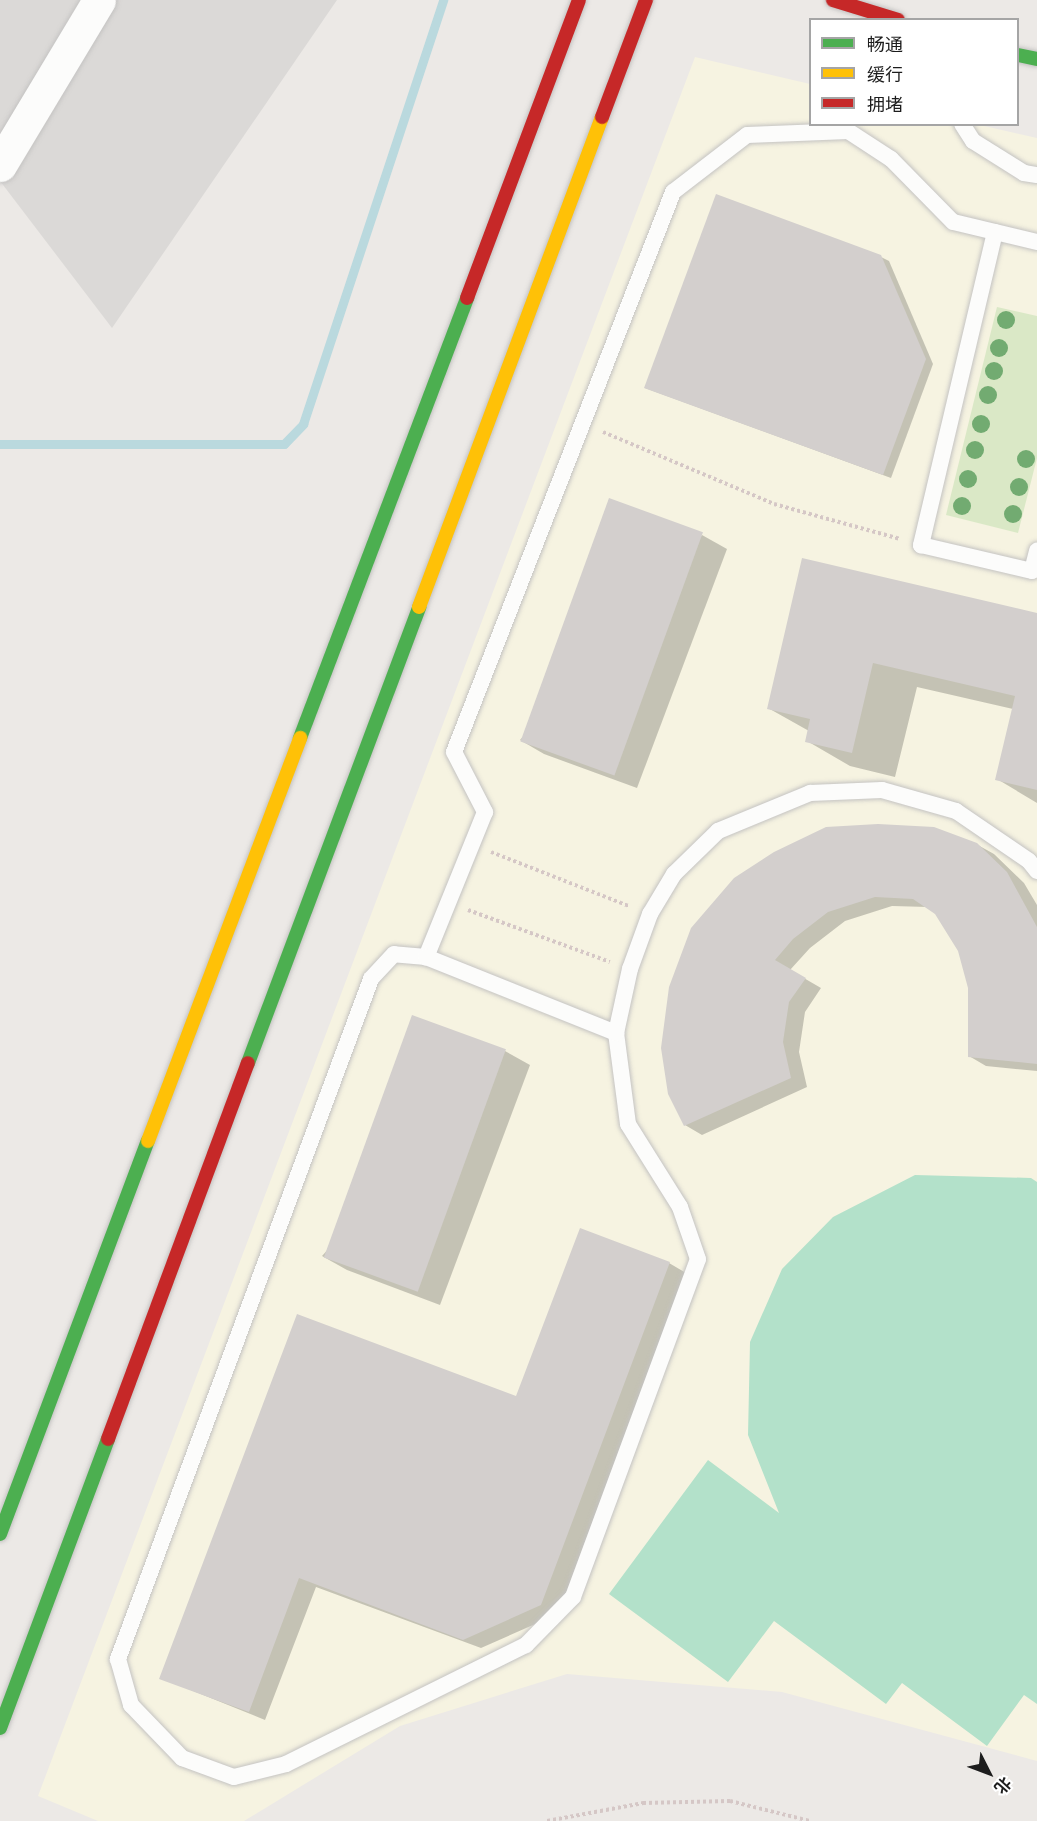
<!DOCTYPE html>
<html>
<head>
<meta charset="utf-8">
<style>
  body { margin:0 }
  #map { position:relative; width:1037px; height:1821px; overflow:hidden; background:#ece9e6; font-family:"Nunito Sans","Noto Sans SC",sans-serif }
  div>[style] { position:absolute }
  [style*='--x'] { left:calc(var(--x)*1px); top:calc(var(--y)*1px); width:calc(var(--w)*1px); rotate:calc(var(--a)*1deg) }
  .residential>* { inset:0; background:#dbd9d7 }
  .education>* { inset:0; background:#f6f3e1 }
  .grass>* { inset:0; background:#dae8c6 }
  .pitch>* { inset:0; background:#b3e1ca }
  .shadow>* { inset:0; background:#0003 }
  .stream>* { height:9px; margin:-4.5px; padding:0 4.5px; transform-origin:4.5px; border-radius:4.5px; background:#bad9de }
  .building>* { inset:0; background:#d3cfcd; transform-origin:0 0 }
  .path>* { height:4px; margin-top:-2px; transform-origin:0; background:repeating-linear-gradient(90deg,#d5c7c6 0 3px,transparent 0 6px) }
  .roads { filter:drop-shadow(0 0 2px #c4c3c2) drop-shadow(0 0 2px #c4c3c2) }
  .lane>* { height:16px; margin:-8px; padding:0 8px; transform-origin:8px; border-radius:8px; background:#fcfcfb }
  .street>* { height:33px; margin:-16.5px; padding:0 16.5px; transform-origin:16.5px; border-radius:16.5px; background:#fcfcfb }
  .fast>* { height:14px; margin:-7px; padding:0 7px; transform-origin:7px; border-radius:7px; background:#4caf50 }
  .slow>* { height:14px; margin:-7px; padding:0 7px; transform-origin:7px; border-radius:7px; background:#ffc107 }
  .jam>* { height:14px; margin:-7px; padding:0 7px; transform-origin:7px; border-radius:7px; background:#c62828 }
  .trees>* { width:18px; height:18px; margin:-9px; border-radius:50%; background:#72ab71 }
  span { translate:-50% -50%; white-space:nowrap; text-align:center; line-height:1.15; -webkit-text-stroke:4.5px #fff; paint-order:stroke }
  .legend { position:absolute; left:809px; top:18px; width:210px; height:108px; box-sizing:border-box; background:#fff; border:2px solid #a5a5a5; margin:0; padding:8px 10px; list-style:none; font-size:18px; color:#1d1d1d }
  .legend li { display:flex; align-items:center; gap:12px; height:30px }
  .legend b { width:30px; border:2px solid #a5a5a5 }
  .north { position:absolute; left:959px; top:1743px; width:60px; height:60px; -webkit-text-stroke:4px #fff; paint-order:stroke; rotate:132deg; font-size:16px; font-weight:700; line-height:24px; text-align:center; color:#1d1d1d }
  .north::after { content:''; display:block; margin:auto; width:21px; height:27px; background:#1d1d1d; clip-path:polygon(50% 0,100% 100%,50% 72%,0 100%) }
</style>
</head>
<body>
<div id="map">
  <div class="residential">
    <i style="clip-path:polygon(0 0,337px 0,112px 328px,0 181px)"></i>
  </div>
  <div class="education">
    <i style="clip-path:polygon(695px 57px,810px 84px,810px 124px,980px 125px,1037px 138px,1037px 1761px,782px 1692px,567px 1674px,400px 1726px,244px 1821px,98px 1821px,38px 1796px)"></i>
  </div>
  <div class="grass">
    <i style="clip-path:polygon(997px 307px,1037px 316px,1037px 458px,1018px 533px,946px 515px)"></i>
  </div>
  <div class="pitch">
    <i style="clip-path:polygon(915px 1175px,1031px 1178px,1037px 1182px,1037px 1704px,1024px 1695px,987px 1746px,902px 1683px,886px 1704px,774px 1621px,728px 1682px,609px 1594px,708px 1460px,779px 1513px,748px 1435px,750px 1342px,782px 1269px,833px 1217px)"></i>
  </div>
  <div class="shadow">
    <i style="clip-path:polygon(881px 257px,889px 261px,933px 364px,891px 478px,645px 388px)"></i>
    <i style="clip-path:polygon(702px 535px,727px 549px,637px 788px,544px 754px,520px 740px)"></i>
    <i style="clip-path:polygon(804px 560px,1037px 614px,1037px 803px,997px 779px,1013px 709px,917px 687px,895px 777px,850px 766px,807px 741px,809px 731px,768px 708px)"></i>
    <i style="clip-path:polygon(976px 844px,994px 854px,1024px 883px,1037px 905px,1037px 1071px,986px 1066px,969px 1056px,970px 988px,960px 951px,937px 913px,928px 907px,892px 906px,845px 921px,810px 948px,790px 970px,821px 988px,805px 1012px,799px 1052px,807px 1087px,702px 1135px,685px 1125px,670px 1094px,693px 929px)"></i>
    <i style="clip-path:polygon(505px 1051px,530px 1065px,440px 1305px,347px 1270px,322px 1256px)"></i>
    <i style="clip-path:polygon(669px 1263px,686px 1273px,558px 1614px,481px 1648px,316px 1587px,265px 1720px,161px 1678px,517px 1398px)"></i>
  </div>
  <div class="stream">
    <i style="--x:0;--y:444;--w:284;--a:0"></i>
    <i style="--x:284;--y:444;--w:28;--a:-46"></i>
    <i style="--x:303;--y:424;--w:447;--a:-71.7"></i>
  </div>
  <div class="building">
    <i style="clip-path:polygon(716px 194px,881px 255px,926px 359px,883px 475px,644px 388px)"></i>
    <i style="left:609px;top:498px;width:100px;height:259px;rotate:20deg"></i>
    <i style="clip-path:polygon(802px 558px,1037px 613px,1037px 790px,995px 780px,1015px 696px,873px 663px,852px 753px,805px 742px,810px 719px,767px 709px)"></i>
    <i style="clip-path:polygon(878px 824px,934px 827px,977px 843px,1007px 872px,1037px 927px,1037px 1064px,968px 1057px,968px 988px,958px 951px,935px 914px,913px 899px,875px 897px,828px 912px,793px 939px,775px 960px,806px 978px,789px 1002px,783px 1042px,791px 1078px,684px 1126px,668px 1094px,661px 1048px,669px 987px,691px 928px,734px 878px,774px 852px,826px 827px)"></i>
    <i style="left:412px;top:1015px;width:100px;height:258px;rotate:20deg"></i>
    <i style="clip-path:polygon(580px 1228px,670px 1262px,541px 1605px,463px 1640px,299px 1578px,249px 1712px,159px 1679px,297px 1314px,516px 1396px)"></i>
  </div>
  <div class="path">
    <i style="--x:603;--y:432;--w:186;--a:22.8"></i>
    <i style="--x:774;--y:504;--w:131;--a:15.5"></i>
    <i style="--x:491;--y:852;--w:148;--a:21.4"></i>
    <i style="--x:468;--y:910;--w:151;--a:20.1"></i>
    <i style="--x:547;--y:1821;--w:98;--a:-10.6"></i>
    <i style="--x:643;--y:1803;--w:87;--a:-1.3"></i>
    <i style="--x:730;--y:1801;--w:82;--a:14"></i>
  </div>
  <div class="roads">
    <div class="lane">
      <i style="--x:962;--y:124;--w:20;--a:57"></i>
      <i style="--x:973;--y:141;--w:60;--a:32.1"></i>
      <i style="--x:1024;--y:173;--w:13;--a:9"></i>
      <i style="--x:995;--y:232;--w:322;--a:103.3"></i>
      <i style="--x:921;--y:545;--w:114;--a:13.2"></i>
      <i style="--x:1032;--y:571;--w:21;--a:-76"></i>
      <i style="--x:1037;--y:242;--w:86;--a:-166.6"></i>
      <i style="--x:953;--y:222;--w:88;--a:-134.5"></i>
      <i style="--x:891;--y:159;--w:51;--a:-146.9"></i>
      <i style="--x:848;--y:131;--w:101;--a:177.7"></i>
      <i style="--x:747;--y:135;--w:93;--a:142.4"></i>
      <i style="--x:673;--y:192;--w:601;--a:111.36"></i>
      <i style="--x:454;--y:752;--w:68;--a:62.7"></i>
      <i style="--x:485;--y:812;--w:157;--a:112.1"></i>
      <i style="--x:426;--y:957;--w:32;--a:-175"></i>
      <i style="--x:394;--y:954;--w:34;--a:133"></i>
      <i style="--x:371;--y:979;--w:726;--a:110.41"></i>
      <i style="--x:118;--y:1659;--w:48;--a:74.2"></i>
      <i style="--x:131;--y:1705;--w:74;--a:46.1"></i>
      <i style="--x:182;--y:1758;--w:55;--a:20.1"></i>
      <i style="--x:234;--y:1777;--w:54;--a:-14"></i>
      <i style="--x:286;--y:1764;--w:268;--a:-26.4"></i>
      <i style="--x:526;--y:1645;--w:67;--a:-45.6"></i>
      <i style="--x:573;--y:1597;--w:360;--a:-69.7"></i>
      <i style="--x:698;--y:1259;--w:55;--a:-109.1"></i>
      <i style="--x:680;--y:1207;--w:98;--a:-122.1"></i>
      <i style="--x:628;--y:1124;--w:92;--a:-97.5"></i>
      <i style="--x:616;--y:1033;--w:66;--a:-77.7"></i>
      <i style="--x:630;--y:969;--w:59;--a:-70"></i>
      <i style="--x:650;--y:914;--w:47;--a:-59"></i>
      <i style="--x:674;--y:874;--w:62;--a:-44.3"></i>
      <i style="--x:718;--y:831;--w:100;--a:-22.4"></i>
      <i style="--x:810;--y:793;--w:72;--a:-2.4"></i>
      <i style="--x:882;--y:790;--w:77;--a:15.8"></i>
      <i style="--x:956;--y:811;--w:88;--a:34.4"></i>
      <i style="--x:1029;--y:861;--w:13;--a:51"></i>
      <i style="--x:426;--y:957;--w:205;--a:21.8"></i>
    </div>
    <div class="street">
      <i style="--x:0;--y:165;--w:192;--a:-59"></i>
    </div>
    <div class="fast">
      <i style="--x:1018;--y:55;--w:19;--a:12"></i>
      <i style="--x:300;--y:738;--w:471;--a:-69.2"></i>
      <i style="--x:248;--y:1063;--w:487;--a:-69.4"></i>
      <i style="--x:0;--y:1534;--w:420;--a:-69.4"></i>
      <i style="--x:0;--y:1728;--w:309;--a:-69.5"></i>
    </div>
    <div class="slow">
      <i style="--x:419;--y:607;--w:523;--a:-69.52"></i>
      <i style="--x:148;--y:1141;--w:431;--a:-69.3"></i>
    </div>
    <div class="jam">
      <i style="--x:833;--y:0;--w:68;--a:17.1"></i>
      <i style="--x:602;--y:117;--w:125;--a:-69.4"></i>
      <i style="--x:467;--y:298;--w:318;--a:-69.4"></i>
      <i style="--x:108;--y:1439;--w:401;--a:-69.6"></i>
    </div>
  </div>
  <div class="trees">
    <i style="left:1006px;top:320px"></i>
    <i style="left:999px;top:348px"></i>
    <i style="left:994px;top:371px"></i>
    <i style="left:988px;top:395px"></i>
    <i style="left:981px;top:424px"></i>
    <i style="left:975px;top:450px"></i>
    <i style="left:1026px;top:459px"></i>
    <i style="left:968px;top:479px"></i>
    <i style="left:1019px;top:487px"></i>
    <i style="left:962px;top:506px"></i>
    <i style="left:1013px;top:514px"></i>
  </div>
  <ul class="legend">
  <li><b style="height:8px;background:#4caf50"></b>畅通</li>
  <li><b style="height:8px;background:#ffc107"></b>缓行</li>
  <li><b style="height:8px;background:#c62828"></b>拥堵</li>
  </ul>
  <div class="north">北</div>
</div>
</body>
</html>
